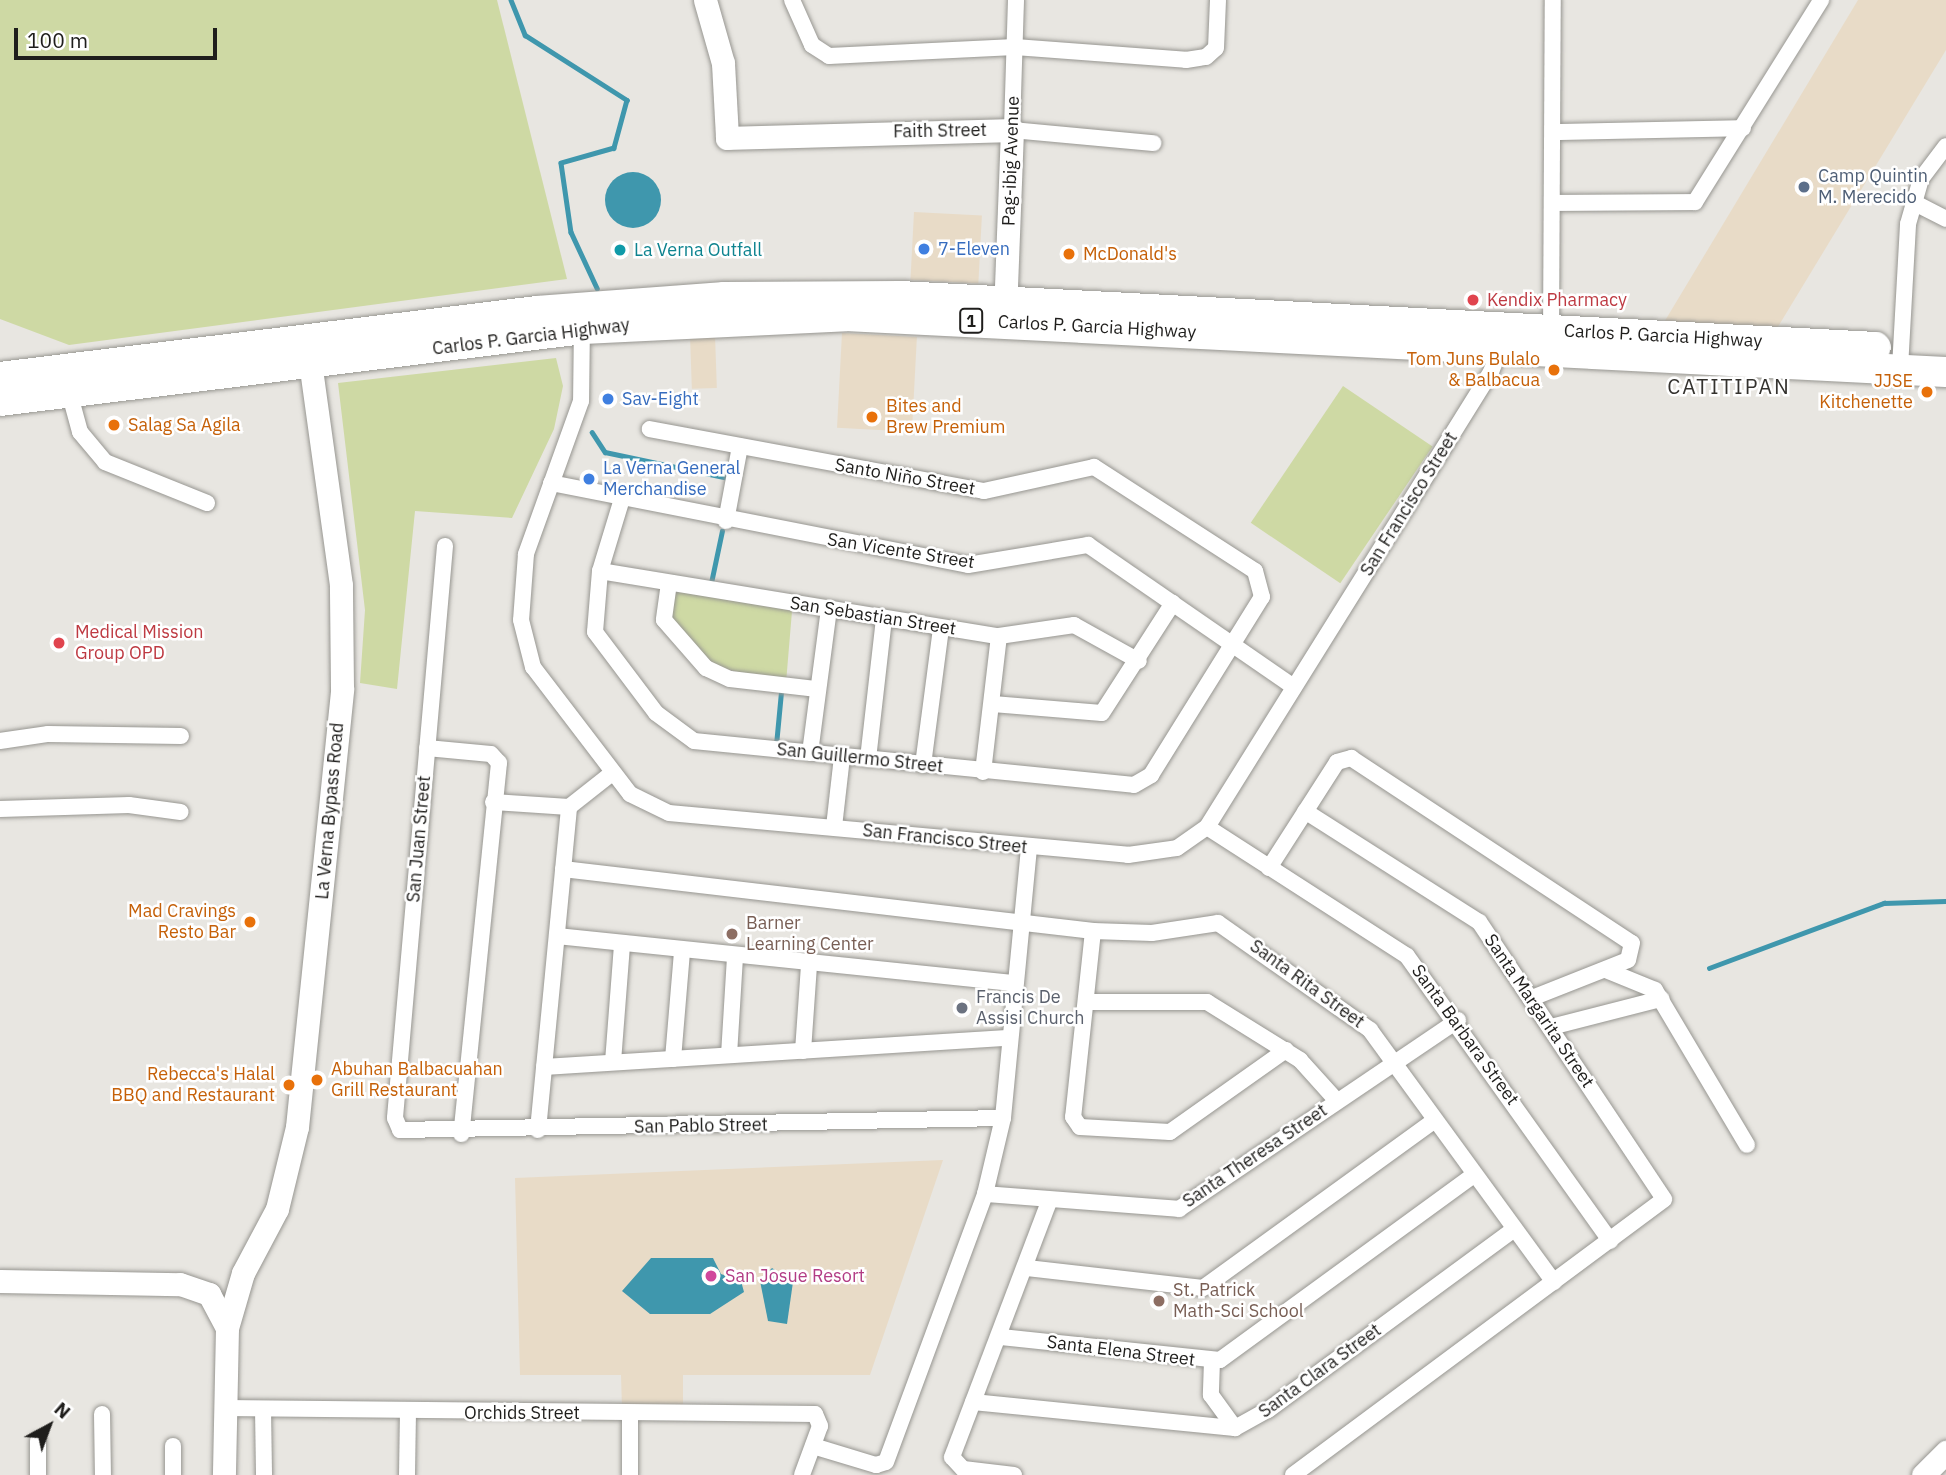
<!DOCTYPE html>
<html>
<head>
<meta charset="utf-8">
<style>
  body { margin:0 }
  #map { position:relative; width:1946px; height:1475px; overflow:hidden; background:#e8e6e1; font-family:"IBM Plex Sans",sans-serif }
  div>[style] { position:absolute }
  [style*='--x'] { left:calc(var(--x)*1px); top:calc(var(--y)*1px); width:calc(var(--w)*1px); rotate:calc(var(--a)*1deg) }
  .commercial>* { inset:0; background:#e8dbc7; transform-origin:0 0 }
  .green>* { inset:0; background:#ced9a4; transform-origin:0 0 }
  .water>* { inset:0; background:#3f97ad }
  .round { border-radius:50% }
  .stream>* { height:4.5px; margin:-2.25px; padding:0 2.25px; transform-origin:2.25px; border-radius:2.25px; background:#3f97ad }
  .roads { filter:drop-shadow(0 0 2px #979691) drop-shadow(0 0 2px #979691) }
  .street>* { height:16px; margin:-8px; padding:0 8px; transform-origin:8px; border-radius:8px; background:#fff }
  .secondary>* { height:23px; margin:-11.5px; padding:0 11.5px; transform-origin:11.5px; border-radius:11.5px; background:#fff }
  .highway>* { height:30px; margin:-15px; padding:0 15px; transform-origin:15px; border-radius:15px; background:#fff }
  .dots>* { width:19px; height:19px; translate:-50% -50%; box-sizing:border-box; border:4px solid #fff; border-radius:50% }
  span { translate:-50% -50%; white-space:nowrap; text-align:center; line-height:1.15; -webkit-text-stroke:5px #fff; paint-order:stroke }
  .shield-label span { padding:2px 5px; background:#fff; border:2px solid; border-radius:5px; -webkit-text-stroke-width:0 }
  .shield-label { font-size:16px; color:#1f1e1c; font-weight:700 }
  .street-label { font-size:18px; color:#1f1e1c }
  .service-label { font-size:18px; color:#4e5e75 }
  .left { translate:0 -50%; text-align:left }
  .shop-label { font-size:18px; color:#366cbe }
  .culture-label { font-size:18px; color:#0d838f }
  .food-label { font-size:18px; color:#c56008 }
  .right { translate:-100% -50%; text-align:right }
  .health-label { font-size:18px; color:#be3a42 }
  .education-label { font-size:18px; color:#785e54 }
  .worship-label { font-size:18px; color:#5b616d }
  .hotel-label { font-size:18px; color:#b23c85 }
  .quarter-label { font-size:21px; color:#34322e; letter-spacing:2px }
  .north { position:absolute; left:14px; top:1391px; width:70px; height:70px; -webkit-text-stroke:5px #fff; paint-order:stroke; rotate:41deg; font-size:19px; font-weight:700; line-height:28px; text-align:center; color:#1f1e1c }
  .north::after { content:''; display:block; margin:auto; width:24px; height:32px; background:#1f1e1c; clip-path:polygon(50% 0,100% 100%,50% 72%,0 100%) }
  .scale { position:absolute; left:14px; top:28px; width:203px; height:32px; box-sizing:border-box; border:4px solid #1f1e1c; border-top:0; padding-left:9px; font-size:21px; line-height:24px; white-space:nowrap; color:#1f1e1c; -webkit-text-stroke:5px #fff; paint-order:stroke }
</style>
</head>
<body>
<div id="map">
  <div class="commercial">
    <i style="clip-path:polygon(1858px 0,1946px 0,1946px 50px,1776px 330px,1663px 324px)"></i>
    <i style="left:914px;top:212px;width:68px;height:68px;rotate:3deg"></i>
    <i style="left:842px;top:333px;width:75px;height:95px;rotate:3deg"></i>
    <i style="left:715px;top:335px;width:53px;height:25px;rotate:88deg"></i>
    <i style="clip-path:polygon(943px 1160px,870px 1375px,683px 1375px,683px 1409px,622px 1409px,621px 1375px,520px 1375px,515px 1178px)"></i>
  </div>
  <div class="green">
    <i style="clip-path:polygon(0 0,497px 0,567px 279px,69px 345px,0 319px)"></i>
    <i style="clip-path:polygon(556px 358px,563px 386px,554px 429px,512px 518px,415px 511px,397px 689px,360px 683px,365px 610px,338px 383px)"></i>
    <i style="left:1343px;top:386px;width:108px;height:165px;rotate:34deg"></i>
    <i style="clip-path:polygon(672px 588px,792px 611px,786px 683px,712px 666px,670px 621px)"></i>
  </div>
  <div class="water">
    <i class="round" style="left:605px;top:172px;width:56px;height:56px"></i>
    <i style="clip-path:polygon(651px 1258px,713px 1258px,721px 1274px,741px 1281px,744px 1292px,710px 1314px,650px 1314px,622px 1291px)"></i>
    <i style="clip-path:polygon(772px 1268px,793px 1282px,787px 1324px,768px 1321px,760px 1281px)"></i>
  </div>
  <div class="stream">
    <i style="--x:511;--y:0;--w:38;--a:68"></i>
    <i style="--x:525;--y:35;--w:121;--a:32.5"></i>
    <i style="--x:627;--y:100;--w:50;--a:105.2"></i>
    <i style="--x:614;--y:148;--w:55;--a:164.2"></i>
    <i style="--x:561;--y:163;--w:70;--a:81.8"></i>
    <i style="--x:571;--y:232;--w:62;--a:65.1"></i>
    <i style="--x:592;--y:432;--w:24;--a:57"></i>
    <i style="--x:605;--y:452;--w:126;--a:11.9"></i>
    <i style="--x:711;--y:583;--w:53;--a:-78.1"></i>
    <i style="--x:776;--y:745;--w:53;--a:-84.6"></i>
    <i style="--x:1709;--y:968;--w:187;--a:-20.4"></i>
    <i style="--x:1884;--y:903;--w:62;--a:-1.8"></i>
  </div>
  <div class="roads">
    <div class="street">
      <i style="--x:792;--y:0;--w:49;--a:66"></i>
      <i style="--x:812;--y:45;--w:20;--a:33"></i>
      <i style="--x:829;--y:56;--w:186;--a:-2.8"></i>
      <i style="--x:1015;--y:47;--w:171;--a:4.3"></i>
      <i style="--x:1186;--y:60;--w:20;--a:-9"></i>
      <i style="--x:1206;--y:57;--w:13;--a:-42"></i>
      <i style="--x:1216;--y:48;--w:48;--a:-87.6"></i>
      <i style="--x:1016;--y:0;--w:130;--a:91.8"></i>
      <i style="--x:1012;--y:130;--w:142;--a:5.3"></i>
      <i style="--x:1556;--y:132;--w:187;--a:-1.2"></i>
      <i style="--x:1913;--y:202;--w:37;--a:27"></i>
      <i style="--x:1556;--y:203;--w:139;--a:-0.4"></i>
      <i style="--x:1695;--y:202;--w:238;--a:-58"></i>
      <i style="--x:582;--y:323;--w:78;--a:90.7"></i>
      <i style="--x:581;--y:401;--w:163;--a:109.8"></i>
      <i style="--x:526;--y:554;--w:66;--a:94.3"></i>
      <i style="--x:521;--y:620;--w:49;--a:75.7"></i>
      <i style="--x:533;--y:667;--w:160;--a:52.6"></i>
      <i style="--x:630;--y:794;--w:43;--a:26"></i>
      <i style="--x:669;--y:813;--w:461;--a:5.2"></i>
      <i style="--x:1128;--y:855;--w:49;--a:-8.1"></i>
      <i style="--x:1177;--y:848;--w:37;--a:-35"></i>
      <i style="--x:1207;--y:827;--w:536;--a:-58.03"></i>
      <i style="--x:1491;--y:372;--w:30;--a:-69"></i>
      <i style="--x:1551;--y:335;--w:335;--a:-89.7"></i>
      <i style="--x:1900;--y:368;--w:144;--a:-86.8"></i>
      <i style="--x:1908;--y:224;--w:47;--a:-73.9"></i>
      <i style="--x:1921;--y:179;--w:41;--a:-52.9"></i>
      <i style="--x:68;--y:388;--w:46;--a:74.7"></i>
      <i style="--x:80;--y:432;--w:39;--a:50"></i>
      <i style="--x:105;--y:462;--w:110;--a:21.9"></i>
      <i style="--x:551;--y:483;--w:425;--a:11.1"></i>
      <i style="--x:968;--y:565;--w:122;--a:-9.5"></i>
      <i style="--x:1088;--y:545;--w:250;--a:34.6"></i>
      <i style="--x:621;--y:502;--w:72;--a:106.9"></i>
      <i style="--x:600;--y:571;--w:61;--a:94.7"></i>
      <i style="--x:595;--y:632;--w:101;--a:53"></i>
      <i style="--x:656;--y:713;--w:47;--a:36.4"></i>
      <i style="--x:694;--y:741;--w:442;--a:5.7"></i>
      <i style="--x:1134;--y:785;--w:20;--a:-30"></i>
      <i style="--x:1151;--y:775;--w:210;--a:-58.1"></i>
      <i style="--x:1262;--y:597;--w:27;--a:-105"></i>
      <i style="--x:1255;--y:571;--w:192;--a:-147.1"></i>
      <i style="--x:1094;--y:467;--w:113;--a:167.7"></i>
      <i style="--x:984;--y:491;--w:340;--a:-169.5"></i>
      <i style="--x:726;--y:521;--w:76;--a:-79.4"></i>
      <i style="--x:445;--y:546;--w:574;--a:95"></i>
      <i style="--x:395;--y:1118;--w:13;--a:67"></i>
      <i style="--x:400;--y:1130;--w:603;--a:-1.14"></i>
      <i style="--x:600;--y:571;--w:404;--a:9.3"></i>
      <i style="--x:999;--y:636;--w:76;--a:-8.3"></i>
      <i style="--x:1074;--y:625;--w:74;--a:29"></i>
      <i style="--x:669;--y:583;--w:37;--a:98"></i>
      <i style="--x:664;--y:620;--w:64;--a:48.8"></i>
      <i style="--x:706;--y:668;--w:26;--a:25"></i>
      <i style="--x:730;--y:679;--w:88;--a:6.6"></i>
      <i style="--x:993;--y:704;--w:109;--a:4.7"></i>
      <i style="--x:1102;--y:713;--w:131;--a:-57.2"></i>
      <i style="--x:0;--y:741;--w:49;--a:-8.3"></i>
      <i style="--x:48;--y:734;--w:133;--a:0.9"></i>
      <i style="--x:427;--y:748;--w:64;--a:5.4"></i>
      <i style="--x:491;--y:754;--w:12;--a:48"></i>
      <i style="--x:499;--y:763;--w:373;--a:95.8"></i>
      <i style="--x:810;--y:753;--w:145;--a:-82.5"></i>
      <i style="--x:868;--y:759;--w:141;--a:-83.5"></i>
      <i style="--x:923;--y:765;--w:138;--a:-82.5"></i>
      <i style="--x:983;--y:772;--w:137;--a:-83.3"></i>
      <i style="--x:493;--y:802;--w:76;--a:3.8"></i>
      <i style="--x:0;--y:809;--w:129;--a:-1.8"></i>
      <i style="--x:129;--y:805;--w:52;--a:7.7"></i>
      <i style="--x:834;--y:827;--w:70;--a:-83.5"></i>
      <i style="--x:1207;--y:827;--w:238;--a:32.8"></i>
      <i style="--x:1407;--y:956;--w:350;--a:54.5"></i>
      <i style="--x:1269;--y:868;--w:126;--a:-57.3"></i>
      <i style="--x:1337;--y:762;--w:15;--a:-16"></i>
      <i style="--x:1351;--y:758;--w:336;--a:33.4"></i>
      <i style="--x:1632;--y:943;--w:17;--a:103"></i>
      <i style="--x:1628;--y:960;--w:103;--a:158.4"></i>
      <i style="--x:563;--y:869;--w:534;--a:6.67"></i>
      <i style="--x:1093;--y:931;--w:59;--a:1.9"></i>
      <i style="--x:1152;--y:933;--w:67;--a:-8.6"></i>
      <i style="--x:1218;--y:923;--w:186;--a:35.1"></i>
      <i style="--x:1370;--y:1030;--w:312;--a:53.9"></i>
      <i style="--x:1093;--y:931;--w:187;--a:96.1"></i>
      <i style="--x:1073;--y:1117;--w:12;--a:55"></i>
      <i style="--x:1080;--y:1127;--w:90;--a:3.2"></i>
      <i style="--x:1170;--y:1132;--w:142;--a:-35.3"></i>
      <i style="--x:557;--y:936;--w:458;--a:5.9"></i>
      <i style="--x:1606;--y:970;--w:53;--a:22.2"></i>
      <i style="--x:1655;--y:990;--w:180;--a:59.3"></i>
      <i style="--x:1089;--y:1002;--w:118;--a:0"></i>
      <i style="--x:1207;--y:1002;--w:110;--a:31.9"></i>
      <i style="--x:1300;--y:1060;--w:55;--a:47.9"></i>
      <i style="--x:1551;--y:1027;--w:114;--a:-14.3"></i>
      <i style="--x:803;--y:1051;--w:86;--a:-86"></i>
      <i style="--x:729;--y:1055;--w:98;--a:-86.5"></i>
      <i style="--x:673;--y:1059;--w:107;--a:-85.2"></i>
      <i style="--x:613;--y:1062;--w:117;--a:-85.6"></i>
      <i style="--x:544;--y:1067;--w:464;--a:-3.6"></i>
      <i style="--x:538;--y:1130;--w:324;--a:-84.5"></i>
      <i style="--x:569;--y:807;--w:53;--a:-38.2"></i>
      <i style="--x:985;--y:1194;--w:195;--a:4.4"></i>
      <i style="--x:1179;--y:1209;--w:337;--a:-34.1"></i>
      <i style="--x:1027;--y:1268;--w:177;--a:6.5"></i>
      <i style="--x:1203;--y:1288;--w:286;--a:-35.9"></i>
      <i style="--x:1001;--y:1337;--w:220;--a:6"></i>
      <i style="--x:1220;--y:1360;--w:314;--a:-36.1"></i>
      <i style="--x:1212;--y:1361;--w:34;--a:92"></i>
      <i style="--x:1211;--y:1395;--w:41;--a:54"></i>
      <i style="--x:973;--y:1402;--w:263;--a:5.7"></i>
      <i style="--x:1235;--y:1428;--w:38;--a:-29"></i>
      <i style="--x:1268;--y:1410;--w:304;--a:-36.3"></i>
      <i style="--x:224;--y:1408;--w:591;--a:0.58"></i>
      <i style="--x:815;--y:1414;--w:13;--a:67"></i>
      <i style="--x:820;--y:1426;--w:52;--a:110.2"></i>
      <i style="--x:263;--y:1409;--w:66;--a:89.1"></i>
      <i style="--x:102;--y:1414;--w:61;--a:89.1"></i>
      <i style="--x:38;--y:1441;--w:34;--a:90"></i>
      <i style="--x:813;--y:1446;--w:66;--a:16.8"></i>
      <i style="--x:876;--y:1465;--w:10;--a:-17"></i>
      <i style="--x:886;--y:1462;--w:286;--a:-69.7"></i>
      <i style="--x:985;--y:1194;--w:78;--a:-76.7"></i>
      <i style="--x:1003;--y:1118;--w:271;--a:-84.5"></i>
      <i style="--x:173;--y:1475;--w:29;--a:-90"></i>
      <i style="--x:407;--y:1475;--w:62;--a:-89.1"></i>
      <i style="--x:630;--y:1475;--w:62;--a:-90"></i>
      <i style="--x:1014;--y:1475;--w:51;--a:-173.3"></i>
      <i style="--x:963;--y:1469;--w:16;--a:-133"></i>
      <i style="--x:952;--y:1457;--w:273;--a:-69.2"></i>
      <i style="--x:1293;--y:1475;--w:462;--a:-36.6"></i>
      <i style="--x:1664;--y:1199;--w:333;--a:-123.7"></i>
      <i style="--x:1479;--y:922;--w:206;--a:-147.5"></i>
    </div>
    <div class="secondary">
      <i style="--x:705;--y:0;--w:66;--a:74.1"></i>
      <i style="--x:723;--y:63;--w:75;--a:86.9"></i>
      <i style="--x:727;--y:138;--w:285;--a:-1.6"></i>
      <i style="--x:1012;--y:130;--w:185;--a:92.2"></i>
      <i style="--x:0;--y:1281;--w:180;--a:1"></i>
      <i style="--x:180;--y:1284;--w:31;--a:19"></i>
      <i style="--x:209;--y:1294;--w:38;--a:62"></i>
      <i style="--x:227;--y:1328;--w:147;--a:91.2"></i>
      <i style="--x:227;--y:1328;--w:57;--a:-73.8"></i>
      <i style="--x:243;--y:1273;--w:72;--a:-62"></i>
      <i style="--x:277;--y:1209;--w:84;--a:-76.3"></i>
      <i style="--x:297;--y:1127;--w:441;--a:-84.1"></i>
      <i style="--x:342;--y:688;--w:103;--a:-90.6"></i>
      <i style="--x:341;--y:585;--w:240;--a:-97.9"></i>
      <i style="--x:1923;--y:1475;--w:33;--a:-45"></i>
    </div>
    <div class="highway">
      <i style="--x:0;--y:377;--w:541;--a:-7.01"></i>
      <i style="--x:537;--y:311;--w:188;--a:-4.3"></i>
      <i style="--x:724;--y:297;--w:176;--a:-0.3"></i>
      <i style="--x:900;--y:296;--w:977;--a:2.99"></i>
      <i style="--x:0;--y:401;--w:587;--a:-7.04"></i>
      <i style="--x:583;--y:329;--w:263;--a:-2.8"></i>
      <i style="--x:846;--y:316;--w:1101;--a:2.91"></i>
    </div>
  </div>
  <div class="dots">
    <i style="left:1804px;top:187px;background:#5c6f8a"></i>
    <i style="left:924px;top:249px;background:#3f7fe0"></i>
    <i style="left:620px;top:250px;background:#0f9aa8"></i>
    <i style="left:1069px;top:254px;background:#e8710a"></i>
    <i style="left:1473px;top:300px;background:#e0444e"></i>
    <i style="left:1554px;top:370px;background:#e8710a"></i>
    <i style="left:1927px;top:392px;background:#e8710a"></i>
    <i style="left:608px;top:399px;background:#3f7fe0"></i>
    <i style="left:872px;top:417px;background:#e8710a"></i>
    <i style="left:114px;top:425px;background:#e8710a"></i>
    <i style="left:589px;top:479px;background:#3f7fe0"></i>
    <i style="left:59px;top:643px;background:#e0444e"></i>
    <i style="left:250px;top:922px;background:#e8710a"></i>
    <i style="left:732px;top:934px;background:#8d6e63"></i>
    <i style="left:962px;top:1008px;background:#6b7280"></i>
    <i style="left:317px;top:1080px;background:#e8710a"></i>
    <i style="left:289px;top:1085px;background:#e8710a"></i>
    <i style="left:711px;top:1276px;background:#d1479c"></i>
    <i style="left:1159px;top:1301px;background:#8d6e63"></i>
  </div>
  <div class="shield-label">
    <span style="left:971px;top:321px">1</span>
  </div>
  <div class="street-label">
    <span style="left:940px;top:131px;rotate:-1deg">Faith Street</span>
    <span style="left:1011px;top:161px;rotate:-88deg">Pag-ibig Avenue</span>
    <span style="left:1097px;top:327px;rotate:3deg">Carlos P. Garcia Highway</span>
    <span style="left:1663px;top:336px;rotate:3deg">Carlos P. Garcia Highway</span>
    <span style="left:531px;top:337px;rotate:-7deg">Carlos P. Garcia Highway</span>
    <span style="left:905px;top:477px;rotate:10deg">Santo Niño Street</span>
    <span style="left:1409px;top:504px;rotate:-58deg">San Francisco Street</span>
    <span style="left:901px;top:551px;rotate:9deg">San Vicente Street</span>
    <span style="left:873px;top:616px;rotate:9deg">San Sebastian Street</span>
    <span style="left:860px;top:758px;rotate:6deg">San Guillermo Street</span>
    <span style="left:330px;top:811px;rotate:-85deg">La Verna Bypass Road</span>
    <span style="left:419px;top:839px;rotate:-85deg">San Juan Street</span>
    <span style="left:945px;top:839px;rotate:6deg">San Francisco Street</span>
    <span style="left:1307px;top:984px;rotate:36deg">Santa Rita Street</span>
    <span style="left:1539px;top:1011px;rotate:56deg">Santa Margarita Street</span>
    <span style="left:1465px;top:1035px;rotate:54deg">Santa Barbara Street</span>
    <span style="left:701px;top:1126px;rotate:-1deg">San Pablo Street</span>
    <span style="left:1255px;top:1156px;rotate:-34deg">Santa Theresa Street</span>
    <span style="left:1121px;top:1351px;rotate:7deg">Santa Elena Street</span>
    <span style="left:1320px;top:1371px;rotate:-36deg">Santa Clara Street</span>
    <span style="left:522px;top:1413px">Orchids Street</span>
  </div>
  <div class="service-label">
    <span class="left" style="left:1818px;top:187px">Camp Quintin<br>M. Merecido</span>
  </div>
  <div class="shop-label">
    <span class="left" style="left:938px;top:249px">7-Eleven</span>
    <span class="left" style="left:622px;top:399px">Sav-Eight</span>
    <span class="left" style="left:603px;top:479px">La Verna General<br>Merchandise</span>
  </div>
  <div class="culture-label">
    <span class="left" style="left:634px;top:250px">La Verna Outfall</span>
  </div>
  <div class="food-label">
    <span class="left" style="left:1083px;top:254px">McDonald's</span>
    <span class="right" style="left:1540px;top:370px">Tom Juns Bulalo<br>&amp; Balbacua</span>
    <span class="right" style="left:1913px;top:392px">JJSE<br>Kitchenette</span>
    <span class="left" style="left:886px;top:417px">Bites and<br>Brew Premium</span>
    <span class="left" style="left:128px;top:425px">Salag Sa Agila</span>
    <span class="right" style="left:236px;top:922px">Mad Cravings<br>Resto Bar</span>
    <span class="left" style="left:331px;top:1080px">Abuhan Balbacuahan<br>Grill Restaurant</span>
    <span class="right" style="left:275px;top:1085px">Rebecca's Halal<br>BBQ and Restaurant</span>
  </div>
  <div class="health-label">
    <span class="left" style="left:1487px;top:300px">Kendix Pharmacy</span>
    <span class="left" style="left:75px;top:643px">Medical Mission<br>Group OPD</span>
  </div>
  <div class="education-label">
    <span class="left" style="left:746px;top:934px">Barner<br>Learning Center</span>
    <span class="left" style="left:1173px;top:1301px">St. Patrick<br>Math-Sci School</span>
  </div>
  <div class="worship-label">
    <span class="left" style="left:976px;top:1008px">Francis De<br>Assisi Church</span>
  </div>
  <div class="hotel-label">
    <span class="left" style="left:725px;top:1276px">San Josue Resort</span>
  </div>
  <div class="quarter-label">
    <span style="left:1729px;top:386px">CATITIPAN</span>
  </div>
  <div class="north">N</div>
  <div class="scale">100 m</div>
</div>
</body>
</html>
